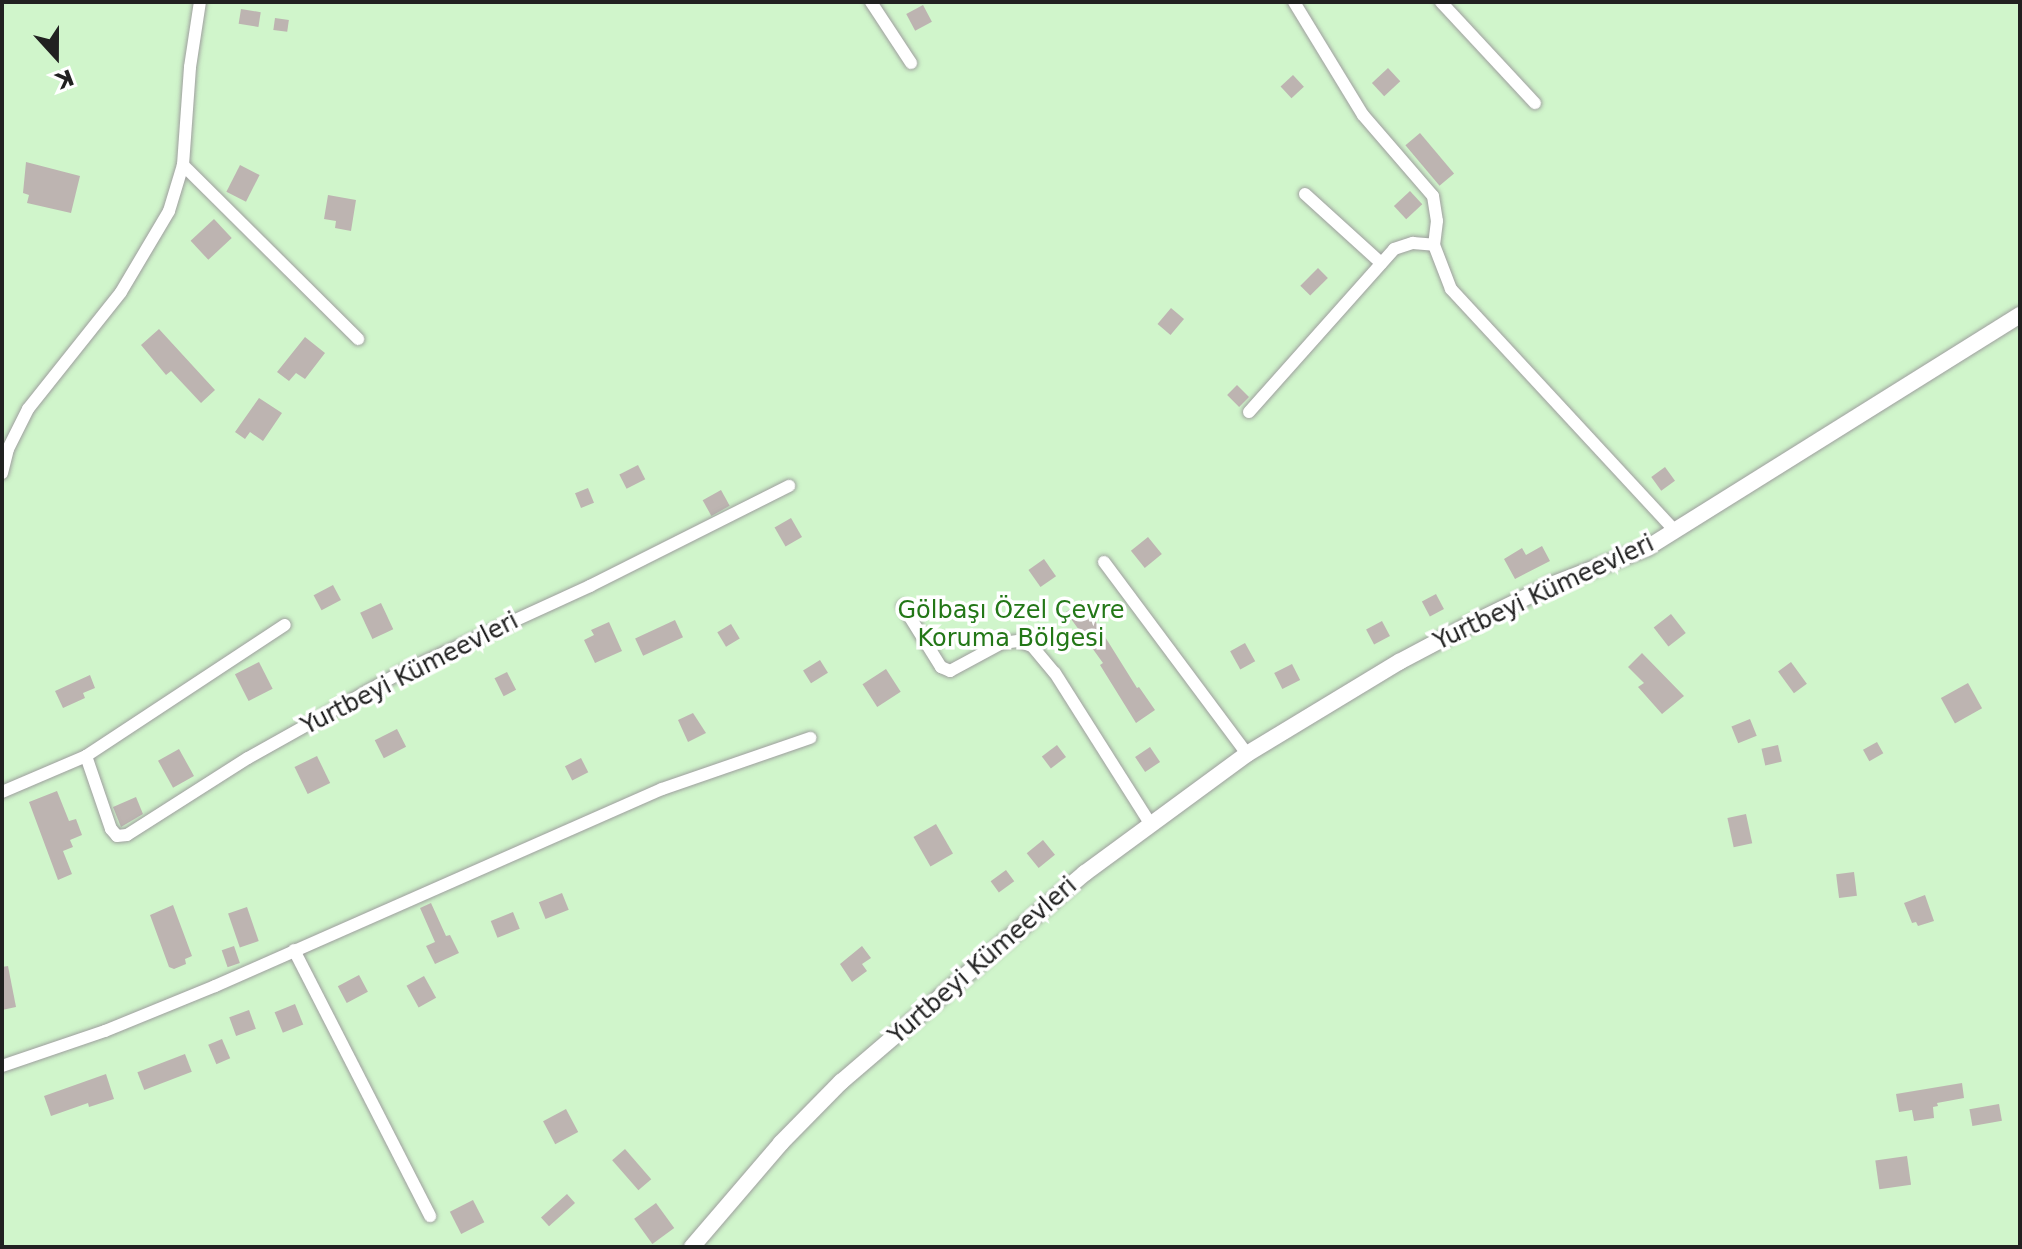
<!DOCTYPE html>
<html>
<head>
<meta charset="utf-8">
<style>
  body { margin:0 }
  #map { position:relative; width:2022px; height:1249px; overflow:hidden; background:#f0ece8; font-family:"DejaVu Sans",sans-serif }
  div>[style] { position:absolute }
  [style*='--x'] { left:calc(var(--x)*1px); top:calc(var(--y)*1px); width:calc(var(--w)*1px); rotate:calc(var(--a)*1deg) }
  .park>* { inset:0; background:#d0f5cb; transform-origin:0 0 }
  .building>* { inset:0; background:#bdb4b1; transform-origin:0 0 }
  .roads { filter:drop-shadow(0 0 2px #9e9e9e) drop-shadow(0 0 2px #9e9e9e) }
  .minor>* { height:12px; margin:-6px; padding:0 6px; transform-origin:6px; border-radius:6px; background:#fff }
  .tertiary>* { height:16px; margin:-8px; padding:0 8px; transform-origin:8px; border-radius:8px; background:#fff }
  span { translate:-50% -50%; white-space:nowrap; text-align:center; line-height:1.15; -webkit-text-stroke:7px #fff; paint-order:stroke }
  .street-label { font-size:24px; color:#212121 }
  .park-label { font-size:24px; color:#237717 }
  .frame { position:absolute; inset:0; border:4px solid #212121; pointer-events:none }
  .north { position:absolute; left:16px; top:16px; width:80px; height:80px; -webkit-text-stroke:6px #fff; paint-order:stroke; rotate:159deg; font-size:22px; font-weight:700; line-height:32px; text-align:center; color:#212121 }
  .north::after { content:''; display:block; margin:auto; width:28px; height:36px; background:#212121; clip-path:polygon(50% 0,100% 100%,50% 72%,0 100%) }
</style>
</head>
<body>
<div id="map">
  <div class="park">
    <i style="left:2px;top:2px;width:2018px;height:1245px"></i>
  </div>
  <div class="building">
    <i style="left:923px;top:5px;width:19px;height:19px;rotate:62deg"></i>
    <i style="left:241px;top:9px;width:20px;height:15px;rotate:9deg"></i>
    <i style="left:275px;top:18px;width:14px;height:12px;rotate:8deg"></i>
    <i style="left:1388px;top:68px;width:18px;height:22px;rotate:47deg"></i>
    <i style="left:1293px;top:75px;width:16px;height:17px;rotate:47deg"></i>
    <i style="left:1420px;top:133px;width:53px;height:19px;rotate:50deg"></i>
    <i style="clip-path:polygon(26px 162px,80px 176px,71px 213px,27px 203px,29px 195px,23px 193px)"></i>
    <i style="left:240px;top:165px;width:22px;height:30px;rotate:27deg"></i>
    <i style="left:1410px;top:191px;width:18px;height:22px;rotate:47deg"></i>
    <i style="clip-path:polygon(328px 195px,356px 200px,351px 231px,335px 228px,336px 221px,324px 219px)"></i>
    <i style="left:214px;top:219px;width:26px;height:32px;rotate:47deg"></i>
    <i style="left:1318px;top:268px;width:14px;height:25px;rotate:45deg"></i>
    <i style="left:1171px;top:308px;width:17px;height:21px;rotate:40deg"></i>
    <i style="clip-path:polygon(159px 329px,215px 390px,201px 403px,171px 371px,166px 375px,141px 345px)"></i>
    <i style="clip-path:polygon(305px 337px,325px 353px,305px 379px,296px 373px,289px 381px,277px 372px)"></i>
    <i style="left:1237px;top:385px;width:17px;height:14px;rotate:45deg"></i>
    <i style="clip-path:polygon(259px 398px,282px 413px,263px 441px,250px 432px,245px 439px,235px 432px)"></i>
    <i style="left:638px;top:465px;width:16px;height:21px;rotate:63deg"></i>
    <i style="left:1665px;top:467px;width:17px;height:17px;rotate:54deg"></i>
    <i style="left:588px;top:488px;width:16px;height:14px;rotate:68deg"></i>
    <i style="left:721px;top:490px;width:18px;height:21px;rotate:61deg"></i>
    <i style="left:791px;top:518px;width:22px;height:19px;rotate:60deg"></i>
    <i style="left:1148px;top:537px;width:22px;height:22px;rotate:51deg"></i>
    <i style="clip-path:polygon(1542px 546px,1550px 561px,1515px 579px,1504px 559px,1522px 548px,1526px 555px)"></i>
    <i style="left:1044px;top:559px;width:21px;height:19px;rotate:55deg"></i>
    <i style="left:333px;top:585px;width:17px;height:22px;rotate:62deg"></i>
    <i style="left:1436px;top:594px;width:17px;height:16px;rotate:62deg"></i>
    <i style="clip-path:polygon(1082px 600px,1137px 688px,1139px 687px,1155px 710px,1136px 723px,1100px 665px,1103px 663px,1066px 612px)"></i>
    <i style="left:381px;top:603px;width:29px;height:23px;rotate:65deg"></i>
    <i style="left:1671px;top:614px;width:24px;height:22px;rotate:52deg"></i>
    <i style="left:675px;top:620px;width:19px;height:44px;rotate:65deg"></i>
    <i style="left:1382px;top:621px;width:17px;height:18px;rotate:62deg"></i>
    <i style="clip-path:polygon(609px 622px,622px 651px,595px 663px,584px 640px,594px 635px,591px 630px)"></i>
    <i style="left:731px;top:624px;width:17px;height:16px;rotate:59deg"></i>
    <i style="left:1245px;top:643px;width:21px;height:17px;rotate:61deg"></i>
    <i style="clip-path:polygon(1642px 653px,1684px 696px,1662px 714px,1638px 687px,1644px 683px,1628px 667px)"></i>
    <i style="left:820px;top:660px;width:15px;height:20px;rotate:58deg"></i>
    <i style="left:259px;top:662px;width:30px;height:27px;rotate:63deg"></i>
    <i style="left:1791px;top:662px;width:27px;height:16px;rotate:54deg"></i>
    <i style="left:1292px;top:664px;width:18px;height:20px;rotate:63deg"></i>
    <i style="left:886px;top:669px;width:27px;height:28px;rotate:57deg"></i>
    <i style="left:507px;top:672px;width:20px;height:14px;rotate:63deg"></i>
    <i style="clip-path:polygon(90px 675px,95px 688px,83px 693px,85px 698px,63px 708px,55px 691px)"></i>
    <i style="left:1968px;top:683px;width:29px;height:31px;rotate:61deg"></i>
    <i style="clip-path:polygon(693px 713px,706px 733px,688px 742px,678px 720px)"></i>
    <i style="left:1750px;top:719px;width:18px;height:20px;rotate:68deg"></i>
    <i style="left:397px;top:729px;width:20px;height:25px;rotate:63deg"></i>
    <i style="left:1877px;top:742px;width:13px;height:16px;rotate:61deg"></i>
    <i style="left:1057px;top:745px;width:15px;height:19px;rotate:53deg"></i>
    <i style="left:1778px;top:745px;width:17px;height:17px;rotate:77deg"></i>
    <i style="left:1150px;top:747px;width:18px;height:18px;rotate:56deg"></i>
    <i style="left:179px;top:749px;width:31px;height:24px;rotate:61deg"></i>
    <i style="left:317px;top:756px;width:30px;height:25px;rotate:64deg"></i>
    <i style="left:581px;top:758px;width:16px;height:18px;rotate:63deg"></i>
    <i style="clip-path:polygon(57px 791px,69px 821px,76px 819px,82px 835px,70px 840px,73px 847px,63px 851px,72px 874px,58px 880px,29px 802px)"></i>
    <i style="clip-path:polygon(136px 797px,143px 814px,121px 827px,113px 807px)"></i>
    <i style="left:1746px;top:814px;width:30px;height:19px;rotate:78deg"></i>
    <i style="left:936px;top:824px;width:34px;height:26px;rotate:60deg"></i>
    <i style="left:1043px;top:840px;width:19px;height:21px;rotate:51deg"></i>
    <i style="left:1006px;top:870px;width:14px;height:19px;rotate:54deg"></i>
    <i style="left:1854px;top:872px;width:24px;height:18px;rotate:83deg"></i>
    <i style="left:562px;top:893px;width:18px;height:25px;rotate:68deg"></i>
    <i style="clip-path:polygon(1925px 895px,1934px 921px,1918px 926px,1916px 922px,1912px 923px,1904px 903px)"></i>
    <i style="clip-path:polygon(431px 903px,446px 936px,450px 935px,459px 953px,435px 964px,426px 946px,435px 942px,420px 908px)"></i>
    <i style="clip-path:polygon(173px 905px,192px 956px,185px 959px,186px 964px,174px 969px,169px 967px,150px 915px)"></i>
    <i style="left:247px;top:907px;width:36px;height:20px;rotate:71deg"></i>
    <i style="left:513px;top:912px;width:18px;height:24px;rotate:68deg"></i>
    <i style="left:234px;top:946px;width:18px;height:13px;rotate:71deg"></i>
    <i style="clip-path:polygon(862px 946px,871px 958px,862px 964px,867px 971px,852px 982px,840px 964px)"></i>
    <i style="clip-path:polygon(8px 966px,16px 1007px,2px 1010px,2px 967px)"></i>
    <i style="left:359px;top:975px;width:19px;height:24px;rotate:62deg"></i>
    <i style="left:424px;top:976px;width:25px;height:20px;rotate:61deg"></i>
    <i style="left:295px;top:1004px;width:22px;height:22px;rotate:68deg"></i>
    <i style="left:249px;top:1010px;width:20px;height:21px;rotate:70deg"></i>
    <i style="left:222px;top:1039px;width:21px;height:15px;rotate:67deg"></i>
    <i style="left:185px;top:1054px;width:19px;height:51px;rotate:69deg"></i>
    <i style="clip-path:polygon(106px 1074px,114px 1099px,89px 1107px,88px 1103px,51px 1116px,44px 1096px)"></i>
    <i style="clip-path:polygon(1962px 1083px,1964px 1098px,1937px 1103px,1938px 1106px,1933px 1107px,1934px 1118px,1914px 1121px,1912px 1110px,1899px 1112px,1896px 1094px)"></i>
    <i style="left:1999px;top:1104px;width:17px;height:30px;rotate:80deg"></i>
    <i style="left:566px;top:1109px;width:26px;height:26px;rotate:62deg"></i>
    <i style="left:625px;top:1149px;width:40px;height:17px;rotate:49deg"></i>
    <i style="left:1907px;top:1156px;width:29px;height:32px;rotate:82deg"></i>
    <i style="left:567px;top:1194px;width:12px;height:35px;rotate:48deg"></i>
    <i style="left:473px;top:1200px;width:25px;height:26px;rotate:63deg"></i>
    <i style="left:656px;top:1203px;width:31px;height:27px;rotate:54deg"></i>
  </div>
  <div class="roads">
    <div class="minor">
      <i style="--x:871;--y:2;--w:73;--a:56.7"></i>
      <i style="--x:1294;--y:2;--w:132;--a:58.6"></i>
      <i style="--x:1363;--y:115;--w:107;--a:49.2"></i>
      <i style="--x:1433;--y:196;--w:25;--a:81"></i>
      <i style="--x:1437;--y:221;--w:24;--a:97"></i>
      <i style="--x:1434;--y:245;--w:47;--a:68.9"></i>
      <i style="--x:1451;--y:289;--w:330;--a:47.2"></i>
      <i style="--x:1441;--y:2;--w:138;--a:47.1"></i>
      <i style="--x:183;--y:165;--w:247;--a:44.8"></i>
      <i style="--x:1305;--y:194;--w:103;--a:42.2"></i>
      <i style="--x:1249;--y:412;--w:218;--a:-48.3"></i>
      <i style="--x:1394;--y:249;--w:20;--a:-18"></i>
      <i style="--x:1413;--y:243;--w:21;--a:5"></i>
      <i style="--x:2;--y:473;--w:25;--a:-76"></i>
      <i style="--x:8;--y:449;--w:45;--a:-63.4"></i>
      <i style="--x:28;--y:409;--w:149;--a:-51.5"></i>
      <i style="--x:121;--y:292;--w:94;--a:-59.3"></i>
      <i style="--x:169;--y:211;--w:48;--a:-73.1"></i>
      <i style="--x:183;--y:165;--w:98;--a:-85.9"></i>
      <i style="--x:190;--y:67;--w:66;--a:-81.3"></i>
      <i style="--x:1104;--y:562;--w:239;--a:53.3"></i>
      <i style="--x:903;--y:606;--w:72;--a:58.1"></i>
      <i style="--x:941;--y:667;--w:10;--a:24"></i>
      <i style="--x:950;--y:671;--w:59;--a:-28.3"></i>
      <i style="--x:1002;--y:643;--w:16;--a:-7"></i>
      <i style="--x:1018;--y:641;--w:15;--a:20"></i>
      <i style="--x:1032;--y:646;--w:35;--a:50"></i>
      <i style="--x:1055;--y:673;--w:178;--a:57.7"></i>
      <i style="--x:86;--y:756;--w:77;--a:71.1"></i>
      <i style="--x:111;--y:829;--w:9;--a:49"></i>
      <i style="--x:117;--y:836;--w:10;--a:-6"></i>
      <i style="--x:127;--y:835;--w:143;--a:-32.5"></i>
      <i style="--x:248;--y:758;--w:174;--a:-29.2"></i>
      <i style="--x:400;--y:673;--w:209;--a:-24.6"></i>
      <i style="--x:590;--y:586;--w:223;--a:-26.7"></i>
      <i style="--x:2;--y:792;--w:91;--a:-23.2"></i>
      <i style="--x:86;--y:756;--w:238;--a:-33.4"></i>
      <i style="--x:294;--y:950;--w:299;--a:62.9"></i>
      <i style="--x:2;--y:1066;--w:109;--a:-18.8"></i>
      <i style="--x:105;--y:1031;--w:119;--a:-22.2"></i>
      <i style="--x:215;--y:986;--w:488;--a:-23.8"></i>
      <i style="--x:662;--y:789;--w:157;--a:-19"></i>
    </div>
    <div class="tertiary">
      <i style="--x:692;--y:1247;--w:137;--a:-49.4"></i>
      <i style="--x:781;--y:1143;--w:86;--a:-45.5"></i>
      <i style="--x:841;--y:1082;--w:321;--a:-40.6"></i>
      <i style="--x:1085;--y:873;--w:201;--a:-36.3"></i>
      <i style="--x:1247;--y:754;--w:178;--a:-31.2"></i>
      <i style="--x:1399;--y:662;--w:75;--a:-27.9"></i>
      <i style="--x:1465;--y:627;--w:96;--a:-26"></i>
      <i style="--x:1551;--y:585;--w:103;--a:-21.1"></i>
      <i style="--x:1647;--y:548;--w:440;--a:-32"></i>
    </div>
  </div>
  <div class="street-label">
    <span style="left:1544px;top:593px;rotate:-25deg">Yurtbeyi Kümeevleri</span>
    <span style="left:410px;top:674px;rotate:-27deg">Yurtbeyi Kümeevleri</span>
    <span style="left:983px;top:961px;rotate:-41deg">Yurtbeyi Kümeevleri</span>
  </div>
  <div class="park-label">
    <span style="left:1011px;top:625px">Gölbaşı Özel Çevre<br>Koruma Bölgesi</span>
  </div>
  <div class="frame"></div>
  <div class="north">K</div>
</div>
</body>
</html>
